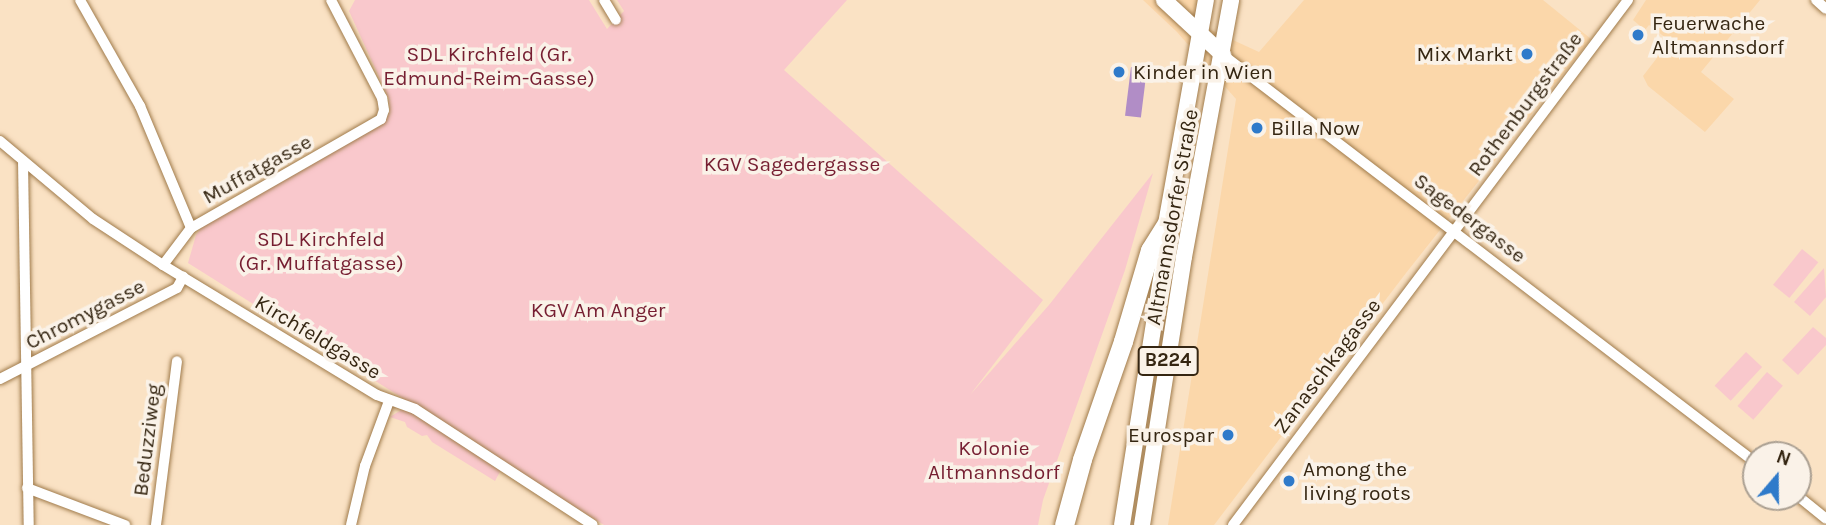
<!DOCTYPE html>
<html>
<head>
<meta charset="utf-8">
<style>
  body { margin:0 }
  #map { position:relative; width:1826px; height:525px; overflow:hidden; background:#fae2c4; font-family:Karla,sans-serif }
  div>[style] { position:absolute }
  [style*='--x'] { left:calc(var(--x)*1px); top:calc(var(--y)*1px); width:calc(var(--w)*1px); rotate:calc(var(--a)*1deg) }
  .built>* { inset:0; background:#fbd7aa }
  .green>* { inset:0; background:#f9c8cc; transform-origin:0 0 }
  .water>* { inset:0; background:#b18dc6; transform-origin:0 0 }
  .roads { filter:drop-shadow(0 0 2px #a07b4b) drop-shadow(0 0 2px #a07b4b) }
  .minor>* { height:10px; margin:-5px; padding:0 5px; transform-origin:5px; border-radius:5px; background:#fff }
  .primary>* { height:16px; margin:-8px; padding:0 8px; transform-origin:8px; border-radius:8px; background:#fff }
  .motorway>* { height:19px; margin:-9.5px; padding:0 9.5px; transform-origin:9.5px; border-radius:9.5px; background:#fff }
  .dots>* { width:19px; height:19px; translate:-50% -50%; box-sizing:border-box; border:4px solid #faf2e8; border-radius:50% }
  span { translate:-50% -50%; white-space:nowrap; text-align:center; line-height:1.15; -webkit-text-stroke:7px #faf2e8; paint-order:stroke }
  .shield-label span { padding:2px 5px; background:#faf2e8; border:2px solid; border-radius:5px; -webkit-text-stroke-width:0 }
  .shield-label { font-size:19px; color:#352612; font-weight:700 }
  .poi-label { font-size:21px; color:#352612 }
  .left { translate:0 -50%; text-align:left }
  .right { translate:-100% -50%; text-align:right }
  .park-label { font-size:21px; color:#761e31 }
  .street-label { font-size:21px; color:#352612 }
  .north { position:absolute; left:1742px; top:441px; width:70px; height:70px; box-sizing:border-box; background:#faf2e8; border:2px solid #aba092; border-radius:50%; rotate:20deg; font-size:19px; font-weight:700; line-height:28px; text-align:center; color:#352612 }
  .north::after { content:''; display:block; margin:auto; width:24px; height:32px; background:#2e7aca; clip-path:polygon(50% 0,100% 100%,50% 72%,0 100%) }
</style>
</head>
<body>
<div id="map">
  <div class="built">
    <i style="clip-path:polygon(1143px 0,1213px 0,1209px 29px,1259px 52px,1304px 0,1543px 0,1591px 39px,1406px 273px,1214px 525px,1168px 525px,1236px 99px,1177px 32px)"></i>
    <i style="clip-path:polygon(1646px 0,1760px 0,1701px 72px,1734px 99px,1705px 132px,1648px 86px,1643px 76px,1670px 41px,1649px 25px,1645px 30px,1633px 20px)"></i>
  </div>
  <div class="green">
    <i style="clip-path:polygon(355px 0,589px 0,607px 29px,624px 11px,617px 0,847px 0,784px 70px,1043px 300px,970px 395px,1049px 305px,1153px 173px,1125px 270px,1043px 500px,1038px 525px,604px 525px,188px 263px,196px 235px,202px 227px,384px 122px,390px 111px,389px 99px,349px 11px)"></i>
    <i style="left:1802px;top:249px;width:21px;height:46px;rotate:39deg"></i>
    <i style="clip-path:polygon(1824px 268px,1826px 297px,1810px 316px,1794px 302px)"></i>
    <i style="clip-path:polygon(1813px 327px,1826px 338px,1826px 345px,1798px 375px,1782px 360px)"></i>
    <i style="left:1746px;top:352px;width:22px;height:46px;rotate:43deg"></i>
    <i style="left:1767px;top:372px;width:21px;height:45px;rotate:41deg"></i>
    <i style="clip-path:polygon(401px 410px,409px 410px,502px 468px,495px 481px,432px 442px,427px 435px,422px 436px,407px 427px,405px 422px,390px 417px)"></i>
  </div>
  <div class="water">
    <i style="left:1131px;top:67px;width:16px;height:49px;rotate:7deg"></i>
  </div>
  <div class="roads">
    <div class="minor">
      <i style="--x:80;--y:0;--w:122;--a:60.5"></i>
      <i style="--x:140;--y:106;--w:132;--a:67.3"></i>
      <i style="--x:604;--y:0;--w:23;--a:59"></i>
      <i style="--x:1816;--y:0;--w:13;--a:42"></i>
      <i style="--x:1223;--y:55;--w:671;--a:37.43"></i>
      <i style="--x:0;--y:141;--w:121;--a:40"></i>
      <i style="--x:93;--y:219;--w:84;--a:33.3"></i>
      <i style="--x:163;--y:265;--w:250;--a:31.3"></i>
      <i style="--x:377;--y:395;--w:40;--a:20.2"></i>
      <i style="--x:415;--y:409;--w:212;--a:33.1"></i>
      <i style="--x:23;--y:161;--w:364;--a:89.1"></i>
      <i style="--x:163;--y:265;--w:46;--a:-52.9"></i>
      <i style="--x:191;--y:228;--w:219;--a:-29.8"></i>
      <i style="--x:381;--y:119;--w:9;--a:-72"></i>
      <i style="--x:384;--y:110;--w:12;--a:-99"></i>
      <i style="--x:382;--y:98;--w:110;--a:-117.5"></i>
      <i style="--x:0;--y:379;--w:199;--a:-27.2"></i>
      <i style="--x:177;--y:288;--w:13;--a:-61"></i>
      <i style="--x:27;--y:488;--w:105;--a:20.7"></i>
      <i style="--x:1798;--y:496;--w:36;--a:39"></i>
      <i style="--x:156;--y:525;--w:165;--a:-82.7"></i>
      <i style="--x:351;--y:525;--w:61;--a:-76.7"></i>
      <i style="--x:365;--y:466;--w:69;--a:-69.7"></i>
      <i style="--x:1233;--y:525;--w:657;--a:-53.04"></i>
    </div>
    <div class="primary">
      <i style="--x:1164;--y:0;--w:81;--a:43"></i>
      <i style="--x:1122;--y:525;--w:275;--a:-81"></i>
      <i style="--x:1165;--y:253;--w:29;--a:-88"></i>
      <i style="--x:1166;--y:224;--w:228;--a:-79.9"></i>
      <i style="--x:1142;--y:525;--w:271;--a:-81.1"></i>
      <i style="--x:1184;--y:257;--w:261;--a:-79.6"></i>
    </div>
    <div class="motorway">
      <i style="--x:1064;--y:525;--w:68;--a:-74.7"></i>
      <i style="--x:1082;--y:459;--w:125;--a:-70.8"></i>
      <i style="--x:1123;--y:341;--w:95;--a:-73.5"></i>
      <i style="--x:1150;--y:250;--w:31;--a:-58"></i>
    </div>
  </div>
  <div class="dots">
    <i style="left:1638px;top:35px;background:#2e7aca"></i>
    <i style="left:1527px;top:54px;background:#2e7aca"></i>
    <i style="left:1119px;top:72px;background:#2e7aca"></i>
    <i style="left:1257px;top:128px;background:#2e7aca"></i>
    <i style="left:1228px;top:435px;background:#2e7aca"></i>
    <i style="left:1289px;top:481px;background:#2e7aca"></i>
  </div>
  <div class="shield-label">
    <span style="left:1168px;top:361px">B224</span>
  </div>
  <div class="poi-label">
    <span class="left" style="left:1652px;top:35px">Feuerwache<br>Altmannsdorf</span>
    <span class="right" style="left:1513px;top:54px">Mix Markt</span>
    <span class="left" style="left:1133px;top:72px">Kinder in Wien</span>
    <span class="left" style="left:1271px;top:128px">Billa Now</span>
    <span class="right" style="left:1214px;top:435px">Eurospar</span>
    <span class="left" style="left:1303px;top:481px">Among the<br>living roots</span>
  </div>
  <div class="park-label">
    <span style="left:489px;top:66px">SDL Kirchfeld (Gr.<br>Edmund-Reim-Gasse)</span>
    <span style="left:792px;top:164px">KGV Sagedergasse</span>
    <span style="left:321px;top:251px">SDL Kirchfeld<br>(Gr. Muffatgasse)</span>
    <span style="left:598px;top:310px">KGV Am Anger</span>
    <span style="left:994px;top:460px">Kolonie<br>Altmannsdorf</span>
  </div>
  <div class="street-label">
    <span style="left:1525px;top:104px;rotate:-53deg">Rothenburgstraße</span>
    <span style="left:257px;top:169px;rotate:-29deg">Muffatgasse</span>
    <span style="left:1172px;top:217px;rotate:-80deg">Altmannsdorfer Straße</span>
    <span style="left:1470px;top:218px;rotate:37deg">Sagedergasse</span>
    <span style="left:85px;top:314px;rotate:-27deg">Chromygasse</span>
    <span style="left:318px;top:337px;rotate:31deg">Kirchfeldgasse</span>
    <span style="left:1327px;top:366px;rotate:-53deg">Zanaschkagasse</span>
    <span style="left:147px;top:440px;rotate:-83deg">Beduzziweg</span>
  </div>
  <div class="north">N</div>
</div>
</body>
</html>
